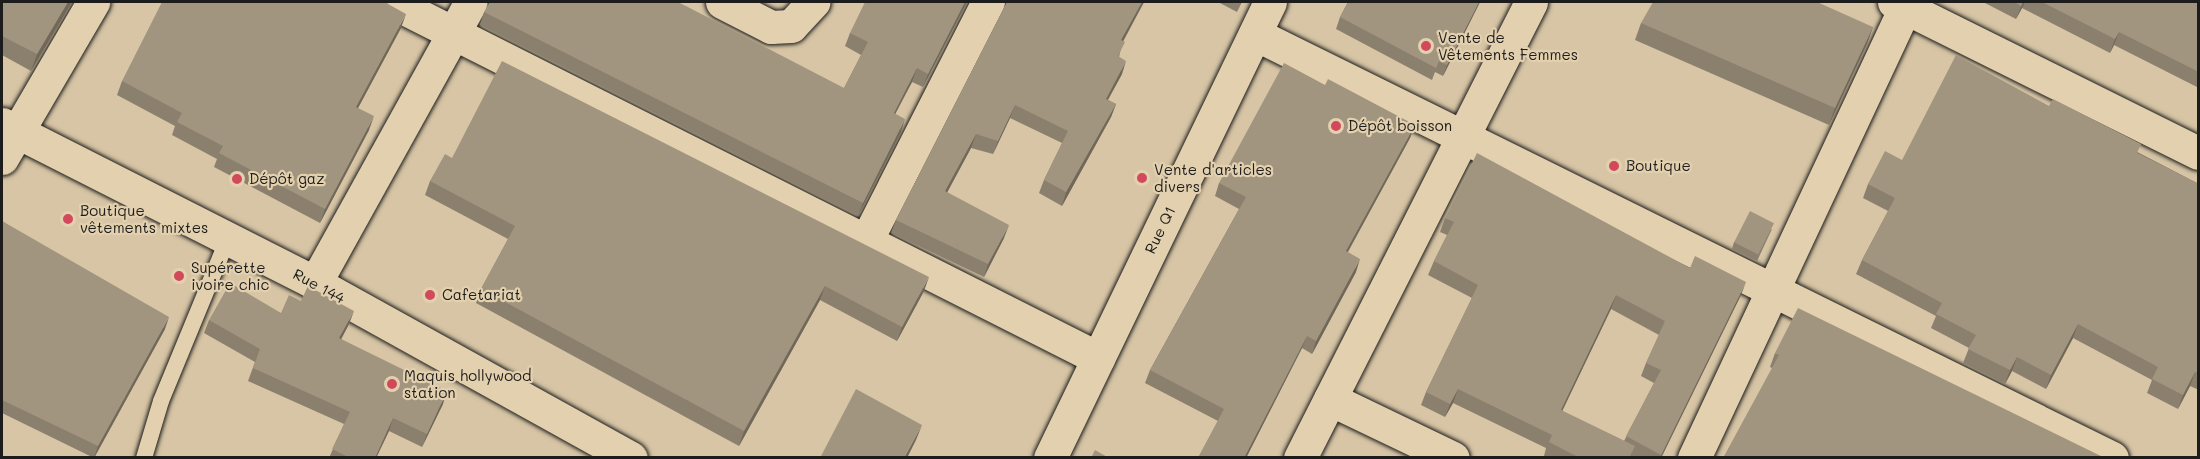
<!DOCTYPE html>
<html>
<head>
<meta charset="utf-8">
<style>
  body { margin:0 }
  #map { position:relative; width:2200px; height:459px; overflow:hidden; background:#d7c5a5; font-family:Mali,sans-serif }
  div>[style] { position:absolute }
  [style*='--x'] { left:calc(var(--x)*1px); top:calc(var(--y)*1px); width:calc(var(--w)*1px); rotate:calc(var(--a)*1deg) }
  .roads { filter:drop-shadow(0 0 2px #1c1c1c) drop-shadow(0 0 2px #1c1c1c) }
  .lane>* { height:16px; margin:-8px; padding:0 8px; transform-origin:8px; border-radius:8px; background:#e3d0ae }
  .street>* { height:33px; margin:-16.5px; padding:0 16.5px; transform-origin:16.5px; border-radius:16.5px; background:#e3d0ae }
  .secondary>* { height:33px; margin:-16.5px; padding:0 16.5px; transform-origin:16.5px; border-radius:16.5px; background:#e3d0ae }
  .wall>* { inset:0; background:#8b806d }
  .shaded-wall>* { inset:0; background:#716859 }
  .building>* { inset:0; background:#a2957f; transform-origin:0 0 }
  .dots>* { width:16px; height:16px; translate:-50% -50%; box-sizing:border-box; border:3px solid #e3d0ae; border-radius:50% }
  span { translate:-50% -50%; white-space:nowrap; text-align:center; line-height:1.15; -webkit-text-stroke:4.5px #e3d0ae; paint-order:stroke }
  .poi-label { font-size:15px; color:#1c1c1c }
  .left { translate:0 -50%; text-align:left }
  .street-label { font-size:15px; color:#1c1c1c }
  .frame { position:absolute; inset:0; border:3px solid #1c1c1c; pointer-events:none }
</style>
</head>
<body>
<div id="map">
  <div class="roads">
    <div class="lane">
      <i style="--x:144;--y:458;--w:59;--a:-73.4"></i>
      <i style="--x:161;--y:401;--w:173;--a:-67.6"></i>
    </div>
    <div class="street">
      <i style="--x:392;--y:2;--w:791;--a:26.76"></i>
      <i style="--x:722;--y:2;--w:55;--a:27"></i>
      <i style="--x:771;--y:27;--w:20;--a:-3"></i>
      <i style="--x:791;--y:26;--w:33;--a:-47"></i>
      <i style="--x:1894;--y:2;--w:339;--a:26.4"></i>
      <i style="--x:1255;--y:34;--w:956;--a:26.32"></i>
      <i style="--x:2;--y:124;--w:351;--a:26.9"></i>
      <i style="--x:315;--y:283;--w:361;--a:29"></i>
      <i style="--x:2;--y:158;--w:181;--a:-59.7"></i>
      <i style="--x:865;--y:243;--w:271;--a:-63"></i>
      <i style="--x:315;--y:283;--w:321;--a:-61"></i>
      <i style="--x:1330;--y:399;--w:136;--a:25.6"></i>
      <i style="--x:1300;--y:458;--w:511;--a:-63.13"></i>
      <i style="--x:1694;--y:458;--w:498;--a:-64.9"></i>
    </div>
    <div class="secondary">
      <i style="--x:1050;--y:458;--w:506;--a:-64.24"></i>
    </div>
  </div>
  <div class="wall">
    <i style="clip-path:polygon(2px 2px,72px 2px,31px 71px,2px 55px)"></i>
    <i style="clip-path:polygon(967px 2px,923px 87px,912px 82px,895px 113px,901px 132px,858px 216px,480px 25px,484px 12px,844px 88px,861px 55px,845px 46px,850px 33px)"></i>
    <i style="clip-path:polygon(1006px 2px,1144px 2px,1123px 40px,1119px 57px,1122px 74px,1108px 100px,1116px 104px,1111px 117px,1062px 206px,1039px 193px,1044px 180px,1062px 143px,1010px 118px,993px 154px,971px 148px,947px 192px,1004px 238px,984px 277px,891px 233px,896px 220px,1006px 4px)"></i>
    <i style="clip-path:polygon(1218px 2px,1242px 2px,1237px 12px)"></i>
    <i style="clip-path:polygon(1348px 2px,1480px 2px,1443px 76px,1435px 72px,1432px 80px,1336px 29px,1340px 17px)"></i>
    <i style="clip-path:polygon(1983px 2px,2199px 2px,2199px 88px,2114px 45px,2110px 53px,2022px 8px,2016px 19px)"></i>
    <i style="clip-path:polygon(1641px 23px,1873px 27px,1867px 44px,1829px 125px,1635px 40px)"></i>
    <i style="clip-path:polygon(401px 28px,358px 108px,369px 130px,320px 223px,214px 167px,217px 159px,172px 135px,175px 126px,117px 95px,122px 81px)"></i>
    <i style="clip-path:polygon(1325px 85px,1415px 125px,1410px 138px,1348px 252px,1356px 272px,1312px 354px,1302px 348px,1246px 458px,1198px 458px,1218px 421px,1145px 383px,1150px 370px,1239px 209px,1215px 196px,1219px 183px)"></i>
    <i style="clip-path:polygon(2049px 106px,2199px 184px,2199px 390px,2190px 386px,2178px 409px,2147px 393px,2152px 380px,2073px 338px,2046px 389px,2012px 371px,2005px 384px,1963px 363px,1969px 348px,1931px 328px,1936px 316px,1856px 274px,1862px 260px,1888px 211px,1863px 198px,1868px 184px,1902px 160px)"></i>
    <i style="clip-path:polygon(452px 158px,924px 291px,897px 341px,820px 300px,739px 446px,476px 303px,481px 289px,508px 239px,425px 195px,430px 181px)"></i>
    <i style="clip-path:polygon(evenodd,1445px 218px,1741px 295px,1661px 458px,1634px 458px,1631px 456px,1631px 458px,1547px 458px,1544px 456px,1546px 448px,1453px 403px,1445px 417px,1421px 405px,1426px 392px,1472px 298px,1428px 275px,1434px 261px,1447px 235px,1440px 232px,1445px 218px,1611px 309px,1659px 335px,1646px 363px,1641px 376px,1654px 383px,1624px 441px,1562px 411px,1611px 309px)"></i>
    <i style="clip-path:polygon(2px 221px,165px 329px,94px 458px,2px 413px)"></i>
    <i style="clip-path:polygon(1772px 229px,1757px 261px,1732px 249px,1734px 242px)"></i>
    <i style="clip-path:polygon(301px 301px,349px 324px,341px 339px,443px 404px,422px 447px,389px 431px,376px 458px,329px 458px,344px 424px,248px 381px,255px 362px,204px 333px,209px 320px,281px 313px)"></i>
    <i style="clip-path:polygon(1775px 353px,2105px 458px,1772px 368px,1770px 367px)"></i>
  </div>
  <div class="shaded-wall">
    <i style="clip-path:polygon(68px 2px,72px 2px,31px 71px,37px 54px)"></i>
    <i style="clip-path:polygon(965px 2px,967px 2px,923px 87px,928px 74px)"></i>
    <i style="clip-path:polygon(1142px 2px,1144px 2px,1117px 53px,1121px 40px)"></i>
    <i style="clip-path:polygon(1479px 2px,1480px 2px,1443px 76px,1447px 65px)"></i>
    <i style="clip-path:polygon(2023px 2px,2025px 2px,2022px 8px,2016px 19px)"></i>
    <i style="clip-path:polygon(406px 14px,401px 28px,351px 121px,356px 107px)"></i>
    <i style="clip-path:polygon(1873px 27px,1867px 44px,1829px 125px,1835px 108px)"></i>
    <i style="clip-path:polygon(2119px 32px,2114px 45px,2110px 53px,2115px 39px)"></i>
    <i style="clip-path:polygon(1126px 61px,1122px 74px,1101px 112px,1106px 99px)"></i>
    <i style="clip-path:polygon(917px 68px,912px 82px,889px 126px,894px 113px)"></i>
    <i style="clip-path:polygon(1116px 104px,1111px 117px,1062px 206px,1066px 192px)"></i>
    <i style="clip-path:polygon(1015px 105px,1010px 118px,993px 154px,998px 141px)"></i>
    <i style="clip-path:polygon(374px 116px,369px 130px,320px 223px,325px 209px)"></i>
    <i style="clip-path:polygon(905px 119px,901px 132px,858px 216px,863px 203px)"></i>
    <i style="clip-path:polygon(1415px 125px,1410px 138px,1341px 264px,1346px 251px)"></i>
    <i style="clip-path:polygon(976px 134px,971px 148px,941px 204px,945px 191px)"></i>
    <i style="clip-path:polygon(1009px 225px,1004px 238px,984px 277px,988px 264px)"></i>
    <i style="clip-path:polygon(1360px 259px,1356px 272px,1312px 354px,1316px 341px)"></i>
    <i style="clip-path:polygon(929px 277px,924px 291px,897px 341px,902px 327px)"></i>
    <i style="clip-path:polygon(1746px 282px,1741px 295px,1661px 458px,1660px 458px)"></i>
    <i style="clip-path:polygon(825px 286px,820px 300px,739px 446px,744px 431px)"></i>
    <i style="clip-path:polygon(1616px 295px,1611px 309px,1556px 424px,1561px 410px)"></i>
    <i style="clip-path:polygon(354px 311px,349px 324px,335px 351px,339px 338px)"></i>
    <i style="clip-path:polygon(169px 317px,165px 329px,94px 458px,98px 446px)"></i>
    <i style="clip-path:polygon(2078px 324px,2073px 338px,2046px 389px,2051px 375px)"></i>
    <i style="clip-path:polygon(1307px 336px,1302px 348px,1246px 458px,1244px 458px)"></i>
    <i style="clip-path:polygon(2017px 357px,2012px 371px,2005px 384px,2010px 370px)"></i>
    <i style="clip-path:polygon(2195px 372px,2190px 386px,2178px 409px,2183px 395px)"></i>
    <i style="clip-path:polygon(1458px 389px,1453px 403px,1445px 417px,1450px 404px)"></i>
    <i style="clip-path:polygon(447px 391px,443px 404px,422px 447px,427px 434px)"></i>
    <i style="clip-path:polygon(393px 418px,389px 431px,376px 458px,375px 458px)"></i>
    <i style="clip-path:polygon(922px 425px,916px 440px,907px 458px,904px 458px)"></i>
  </div>
  <div class="building">
    <i style="clip-path:polygon(2px 2px,68px 2px,37px 54px,2px 36px)"></i>
    <i style="clip-path:polygon(162px 2px,387px 2px,388px 4px,406px 14px,356px 107px,374px 116px,325px 209px,219px 153px,223px 146px,177px 122px,182px 113px,122px 81px)"></i>
    <i style="clip-path:polygon(490px 2px,678px 2px,844px 88px,868px 42px,850px 33px,865px 2px,965px 2px,928px 74px,917px 68px,894px 113px,905px 119px,863px 203px,484px 12px)"></i>
    <i style="clip-path:polygon(1007px 2px,1142px 2px,1121px 40px,1125px 42px,1118px 56px,1126px 61px,1106px 99px,1116px 104px,1066px 192px,1044px 180px,1068px 131px,1015px 105px,998px 141px,976px 134px,945px 191px,1009px 225px,988px 264px,896px 220px)"></i>
    <i style="clip-path:polygon(1348px 2px,1479px 2px,1447px 65px,1439px 61px,1436px 68px,1340px 17px)"></i>
    <i style="clip-path:polygon(1653px 2px,1817px 2px,1873px 27px,1835px 108px,1641px 23px)"></i>
    <i style="clip-path:polygon(2014px 2px,2023px 2px,2021px 6px)"></i>
    <i style="clip-path:polygon(2042px 2px,2199px 2px,2199px 72px,2119px 32px,2115px 39px)"></i>
    <i style="clip-path:polygon(1956px 55px,2049px 106px,2053px 99px,2141px 144px,2137px 153px,2199px 184px,2199px 373px,2195px 372px,2183px 395px,2152px 379px,2158px 367px,2078px 324px,2051px 375px,2017px 357px,2010px 370px,1968px 349px,1976px 335px,1936px 314px,1942px 303px,1862px 260px,1895px 198px,1868px 184px,1885px 151px,1902px 160px)"></i>
    <i style="clip-path:polygon(502px 61px,929px 277px,902px 327px,825px 286px,744px 431px,481px 289px,515px 226px,430px 181px,445px 154px,452px 158px)"></i>
    <i style="clip-path:polygon(1284px 63px,1325px 85px,1328px 79px,1415px 125px,1346px 251px,1360px 259px,1316px 341px,1307px 336px,1244px 458px,1198px 458px,1224px 409px,1150px 370px,1246px 197px,1219px 183px)"></i>
    <i style="clip-path:polygon(1477px 153px,1690px 268px,1695px 256px,1746px 282px,1661px 455px,1626px 436px,1661px 370px,1646px 363px,1665px 321px,1616px 295px,1561px 410px,1635px 446px,1629px 458px,1580px 458px,1549px 442px,1552px 435px,1458px 389px,1450px 404px,1426px 392px,1478px 285px,1434px 261px,1454px 222px,1445px 218px)"></i>
    <i style="left:1750px;top:211px;width:27px;height:35px;rotate:27deg"></i>
    <i style="clip-path:polygon(2px 221px,169px 317px,98px 446px,2px 400px)"></i>
    <i style="clip-path:polygon(230px 283px,281px 313px,289px 295px,301px 301px,308px 286px,354px 311px,339px 338px,447px 391px,427px 434px,393px 418px,375px 458px,350px 458px,332px 449px,350px 412px,253px 368px,260px 349px,209px 320px)"></i>
    <i style="clip-path:polygon(1798px 308px,2105px 458px,1723px 458px,1779px 355px,1775px 353px)"></i>
    <i style="clip-path:polygon(856px 389px,922px 425px,904px 458px,820px 458px)"></i>
    <i style="clip-path:polygon(1095px 450px,1109px 458px,1091px 458px)"></i>
  </div>
  <div class="dots">
    <i style="left:1426px;top:46px;background:#d1495b"></i>
    <i style="left:1336px;top:126px;background:#d1495b"></i>
    <i style="left:1614px;top:166px;background:#d1495b"></i>
    <i style="left:1142px;top:178px;background:#d1495b"></i>
    <i style="left:237px;top:179px;background:#d1495b"></i>
    <i style="left:68px;top:219px;background:#d1495b"></i>
    <i style="left:179px;top:276px;background:#d1495b"></i>
    <i style="left:430px;top:295px;background:#d1495b"></i>
    <i style="left:392px;top:384px;background:#d1495b"></i>
  </div>
  <div class="poi-label">
    <span class="left" style="left:1438px;top:46px">Vente de<br>Vêtements Femmes</span>
    <span class="left" style="left:1348px;top:126px">Dépôt boisson</span>
    <span class="left" style="left:1626px;top:166px">Boutique</span>
    <span class="left" style="left:1154px;top:178px">Vente d'articles<br>divers</span>
    <span class="left" style="left:249px;top:179px">Dépôt gaz</span>
    <span class="left" style="left:80px;top:219px">Boutique<br>vêtements mixtes</span>
    <span class="left" style="left:191px;top:276px">Supérette<br>ivoire chic</span>
    <span class="left" style="left:442px;top:295px">Cafetariat</span>
    <span class="left" style="left:404px;top:384px">Maquis hollywood<br>station</span>
  </div>
  <div class="street-label">
    <span style="left:1160px;top:230px;rotate:-64deg">Rue Q1</span>
    <span style="left:319px;top:286px;rotate:28deg">Rue 144</span>
  </div>
  <div class="frame"></div>
</div>
</body>
</html>
